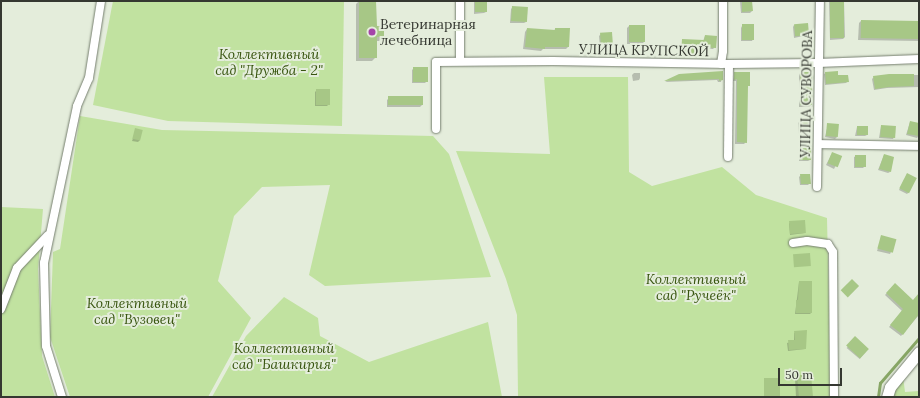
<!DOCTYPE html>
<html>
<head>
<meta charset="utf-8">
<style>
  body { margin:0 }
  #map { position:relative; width:920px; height:398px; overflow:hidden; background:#e4eddb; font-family:Lora,serif }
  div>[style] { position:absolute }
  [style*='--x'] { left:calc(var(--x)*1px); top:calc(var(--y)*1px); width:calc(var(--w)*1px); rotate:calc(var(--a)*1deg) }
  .green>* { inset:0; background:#c1e2a0 }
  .shadow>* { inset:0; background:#0003; transform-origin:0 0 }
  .stream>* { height:2.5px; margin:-1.25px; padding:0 1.25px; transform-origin:1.25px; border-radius:1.25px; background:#87a665 }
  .building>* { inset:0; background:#a7c786; transform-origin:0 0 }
  .roads { filter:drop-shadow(0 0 1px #757e6e) drop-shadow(0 0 1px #757e6e) }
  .street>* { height:8px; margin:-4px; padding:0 4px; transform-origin:4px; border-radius:4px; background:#fff }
  .secondary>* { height:11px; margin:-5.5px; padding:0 5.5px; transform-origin:5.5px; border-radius:5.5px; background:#fff }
  .dots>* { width:11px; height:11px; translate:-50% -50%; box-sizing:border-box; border:2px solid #e4eddb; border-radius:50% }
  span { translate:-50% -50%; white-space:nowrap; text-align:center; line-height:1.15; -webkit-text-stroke:4px #e4eddb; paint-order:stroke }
  .poi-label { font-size:14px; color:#353831 }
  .left { translate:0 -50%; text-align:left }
  .street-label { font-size:14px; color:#353831 }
  .park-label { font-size:14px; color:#38550f; font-style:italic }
  .frame { position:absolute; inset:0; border:2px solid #353831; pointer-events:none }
  .scale { position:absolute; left:778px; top:368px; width:64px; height:18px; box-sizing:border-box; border:2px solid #353831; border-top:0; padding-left:5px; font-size:12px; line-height:14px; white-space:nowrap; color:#353831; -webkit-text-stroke:3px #e4eddb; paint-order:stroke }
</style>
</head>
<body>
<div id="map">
  <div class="green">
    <i style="clip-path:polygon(113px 1px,344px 1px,342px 126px,168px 121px,93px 105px)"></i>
    <i style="clip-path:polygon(544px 77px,628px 77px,629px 172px,652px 186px,722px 167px,756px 195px,827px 218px,831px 397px,518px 397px,517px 315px,506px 279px,456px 151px,550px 154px)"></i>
    <i style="clip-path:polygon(80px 116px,162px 130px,433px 136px,449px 154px,491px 277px,325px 286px,309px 275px,330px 185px,262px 187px,234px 216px,218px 281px,251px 318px,208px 397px,70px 397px,50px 337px,53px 252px,60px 249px)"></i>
    <i style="clip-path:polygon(1px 207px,43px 209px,38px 269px,42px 356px,55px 397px,1px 397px)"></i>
    <i style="clip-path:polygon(284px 297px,318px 318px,320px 336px,369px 362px,488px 322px,502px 397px,212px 397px,246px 336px)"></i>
    <i style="clip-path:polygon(903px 376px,905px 392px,919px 391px,919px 397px,889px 397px)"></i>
  </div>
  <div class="shadow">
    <i style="clip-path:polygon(359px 1px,375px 1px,376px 27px,383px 37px,379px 41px,376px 41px,376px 57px,372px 61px,356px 61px,356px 4px)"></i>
    <i style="clip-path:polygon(474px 1px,486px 1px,486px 12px,484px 13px,474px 14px)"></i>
    <i style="clip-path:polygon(740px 1px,751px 1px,752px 11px,750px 13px,741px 13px)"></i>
    <i style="clip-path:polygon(829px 1px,844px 1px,845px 37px,843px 39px,830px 40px)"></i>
    <i style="clip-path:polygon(513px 7px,526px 22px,524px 23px,510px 23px,511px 9px)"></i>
    <i style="clip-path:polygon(861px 21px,919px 22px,919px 41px,858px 40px,859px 23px)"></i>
    <i style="clip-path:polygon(794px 25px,808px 35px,794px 38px,793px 27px)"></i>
    <i style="clip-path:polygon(629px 26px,644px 26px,644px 42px,642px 44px,627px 44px,627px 28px)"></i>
    <i style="clip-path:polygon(742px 26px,753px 39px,752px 41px,741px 41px,741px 28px)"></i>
    <i style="clip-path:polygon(527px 29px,554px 31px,555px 29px,568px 47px,566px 49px,543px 49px,541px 51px,523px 49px,525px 32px)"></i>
    <i style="clip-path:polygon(601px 34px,612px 45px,610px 47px,600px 47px,599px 36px)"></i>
    <i style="clip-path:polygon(705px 36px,715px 47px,713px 49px,695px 48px,693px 56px,680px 55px,683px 40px,703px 41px)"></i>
    <i style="clip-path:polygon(413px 69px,427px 81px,425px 83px,412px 83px,412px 70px)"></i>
    <i style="clip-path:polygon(634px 73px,640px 73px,640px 78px,639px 80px,633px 81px,632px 75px)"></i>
    <i style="clip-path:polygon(722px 73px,721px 82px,718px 82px,717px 80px,665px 82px,679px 75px)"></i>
    <i style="clip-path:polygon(735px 73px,749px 85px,747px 87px,746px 142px,744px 144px,735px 144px,736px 81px,733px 81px)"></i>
    <i style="clip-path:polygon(800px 73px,811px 105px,809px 107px,799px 107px,799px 75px)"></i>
    <i style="clip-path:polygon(826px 73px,837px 76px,847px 82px,846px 83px,825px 85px,824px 74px)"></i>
    <i style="clip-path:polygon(914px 75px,919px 75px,919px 87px,887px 88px,874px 90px,872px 79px,874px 77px)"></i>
    <i style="clip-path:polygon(317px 90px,328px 105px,327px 106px,315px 106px,315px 92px)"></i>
    <i style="clip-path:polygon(389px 98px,422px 105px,420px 107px,387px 107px,387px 100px)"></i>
    <i style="clip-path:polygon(800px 121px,810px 121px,810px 133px,808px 135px,799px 135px,798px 123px)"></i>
    <i style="clip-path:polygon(910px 122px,919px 124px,919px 136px,917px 138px,906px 135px)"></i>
    <i style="clip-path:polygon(828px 124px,837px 137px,835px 139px,825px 137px)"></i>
    <i style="clip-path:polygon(881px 126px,894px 137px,893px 139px,879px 138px)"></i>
    <i style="clip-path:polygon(857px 127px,867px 135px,865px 136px,855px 136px)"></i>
    <i style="clip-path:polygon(136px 130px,140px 140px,138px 142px,132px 141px)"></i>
    <i style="clip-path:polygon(801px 149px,810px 160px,808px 161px,799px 161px,799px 150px)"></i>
    <i style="clip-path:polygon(831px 155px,840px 157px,834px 169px,826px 165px)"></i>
    <i style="clip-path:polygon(884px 155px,890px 172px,888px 173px,878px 170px)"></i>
    <i style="clip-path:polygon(856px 156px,864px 167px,863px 168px,854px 168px,854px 157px)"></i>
    <i style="clip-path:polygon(907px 174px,909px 192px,907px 194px,899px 190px)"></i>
    <i style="clip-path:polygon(801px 175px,810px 183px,808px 185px,800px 185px,799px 177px)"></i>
    <i style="clip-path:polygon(789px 223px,805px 233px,790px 235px)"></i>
    <i style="clip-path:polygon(882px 236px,891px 252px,890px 254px,877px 251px)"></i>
    <i style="clip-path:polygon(799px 282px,811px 313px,810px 314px,795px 314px)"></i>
    <i style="clip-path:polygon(895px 284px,913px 301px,919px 295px,919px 315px,901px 336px,889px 327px,902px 311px,885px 295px)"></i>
    <i style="clip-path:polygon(806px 331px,805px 349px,788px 351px,787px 343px,794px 341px,794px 333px)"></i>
    <i style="left:855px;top:338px;width:17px;height:13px;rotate:40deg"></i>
    <i style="clip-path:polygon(797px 376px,812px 397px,796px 397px,795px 379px)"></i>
  </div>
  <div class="stream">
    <i style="--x:878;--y:397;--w:14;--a:-82"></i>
    <i style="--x:880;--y:383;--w:60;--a:-49.1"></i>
  </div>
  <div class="building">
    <i style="clip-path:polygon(359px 1px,376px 1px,377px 26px,384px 26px,384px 37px,377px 37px,377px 58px,359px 58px)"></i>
    <i style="left:475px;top:1px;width:12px;height:11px"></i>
    <i style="clip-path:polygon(742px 1px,752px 1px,753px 11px,742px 12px)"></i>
    <i style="left:830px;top:1px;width:14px;height:37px"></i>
    <i style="left:512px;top:6px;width:16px;height:15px;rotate:4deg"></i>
    <i style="left:861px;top:20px;width:58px;height:18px;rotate:1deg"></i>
    <i style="left:808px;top:23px;width:12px;height:14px;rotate:85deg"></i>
    <i style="left:754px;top:24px;width:16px;height:12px;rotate:90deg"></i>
    <i style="left:629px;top:25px;width:16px;height:17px"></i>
    <i style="clip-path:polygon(527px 28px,555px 30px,555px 28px,570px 28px,569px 47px,545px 47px,545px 49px,525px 47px)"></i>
    <i style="left:612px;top:32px;width:13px;height:12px;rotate:86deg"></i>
    <i style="clip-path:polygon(705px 35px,717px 36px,716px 48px,697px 47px,696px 55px,681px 54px,682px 39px,704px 40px)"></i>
    <i style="left:428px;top:67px;width:15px;height:15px;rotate:90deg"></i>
    <i style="clip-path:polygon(723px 71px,723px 80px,719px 81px,719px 79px,664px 81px,679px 74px)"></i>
    <i style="clip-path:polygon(838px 71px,838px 75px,848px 75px,849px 82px,826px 84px,825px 72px)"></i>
    <i style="clip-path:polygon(734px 72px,750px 72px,750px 86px,748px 86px,747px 143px,737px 142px,737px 79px,734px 80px)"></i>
    <i style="left:800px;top:72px;width:12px;height:33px"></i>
    <i style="clip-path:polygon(889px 74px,914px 74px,914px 86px,889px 87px,875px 89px,873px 76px)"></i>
    <i style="left:316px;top:89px;width:14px;height:16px"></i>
    <i style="left:423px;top:96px;width:9px;height:35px;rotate:90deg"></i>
    <i style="left:800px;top:120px;width:11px;height:14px"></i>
    <i style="clip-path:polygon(910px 121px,919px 123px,919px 136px,907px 134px)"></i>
    <i style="left:827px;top:123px;width:12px;height:13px;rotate:5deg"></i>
    <i style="left:881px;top:125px;width:15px;height:12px;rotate:4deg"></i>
    <i style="left:857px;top:126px;width:11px;height:9px"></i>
    <i style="left:135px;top:128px;width:8px;height:11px;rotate:14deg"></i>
    <i style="left:800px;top:148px;width:11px;height:12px"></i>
    <i style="left:832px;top:152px;width:11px;height:12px;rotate:22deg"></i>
    <i style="clip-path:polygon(884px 154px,894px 157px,891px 172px,879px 169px)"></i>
    <i style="left:855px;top:155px;width:11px;height:12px"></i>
    <i style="left:907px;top:173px;width:11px;height:17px;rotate:27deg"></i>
    <i style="clip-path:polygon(800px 174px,810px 174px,811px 184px,801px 184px)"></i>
    <i style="left:805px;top:220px;width:13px;height:16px;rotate:86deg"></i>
    <i style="left:881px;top:235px;width:16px;height:14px;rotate:15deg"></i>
    <i style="left:810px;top:253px;width:13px;height:17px;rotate:86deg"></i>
    <i style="left:852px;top:279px;width:10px;height:16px;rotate:45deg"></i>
    <i style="clip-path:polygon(799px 281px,812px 281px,812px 313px,796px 313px,796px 300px,798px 300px)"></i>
    <i style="clip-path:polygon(895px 283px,913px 300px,919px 293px,919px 314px,903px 335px,890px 325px,903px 309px,886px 293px)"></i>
    <i style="clip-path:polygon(807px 330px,806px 349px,789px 350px,788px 340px,795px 340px,794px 331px)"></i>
    <i style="left:855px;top:336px;width:19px;height:13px;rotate:43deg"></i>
    <i style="left:811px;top:374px;width:23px;height:14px;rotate:85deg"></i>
    <i style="left:780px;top:378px;width:18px;height:16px;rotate:90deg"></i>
  </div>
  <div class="roads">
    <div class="street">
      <i style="--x:460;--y:1;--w:60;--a:90"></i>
      <i style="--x:721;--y:64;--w:13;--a:-81"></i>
      <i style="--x:723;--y:51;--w:50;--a:-90"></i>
      <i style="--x:436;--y:129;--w:67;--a:-90"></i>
      <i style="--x:436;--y:62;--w:117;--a:-0.5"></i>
      <i style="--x:553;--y:61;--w:176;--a:1"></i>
      <i style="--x:729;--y:64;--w:89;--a:-0.6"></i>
      <i style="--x:818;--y:63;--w:101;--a:-2.3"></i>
      <i style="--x:819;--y:144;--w:100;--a:1.1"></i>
      <i style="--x:728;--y:157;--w:93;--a:-89.4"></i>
      <i style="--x:817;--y:187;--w:186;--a:-89.1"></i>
      <i style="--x:793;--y:243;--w:14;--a:-8"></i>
      <i style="--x:807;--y:241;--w:21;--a:8"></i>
      <i style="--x:828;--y:244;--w:9;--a:58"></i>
      <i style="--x:833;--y:252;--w:145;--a:89.6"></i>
      <i style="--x:1;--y:309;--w:44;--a:-68.7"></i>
      <i style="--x:17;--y:268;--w:45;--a:-46.8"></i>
      <i style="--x:62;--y:397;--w:53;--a:-107.4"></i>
      <i style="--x:46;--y:346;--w:83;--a:-91.4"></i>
      <i style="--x:44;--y:263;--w:160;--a:-78.1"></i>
      <i style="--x:77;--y:106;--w:30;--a:-67"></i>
      <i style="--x:89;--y:78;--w:78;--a:-81.1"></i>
    </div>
    <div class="secondary">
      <i style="--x:887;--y:397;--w:10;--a:-73"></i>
      <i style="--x:890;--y:387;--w:45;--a:-50.4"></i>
    </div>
  </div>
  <div class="dots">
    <i style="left:372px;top:32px;background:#a543a9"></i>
  </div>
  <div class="poi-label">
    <span class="left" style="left:380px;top:32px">Ветеринарная<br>лечебница</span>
  </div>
  <div class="street-label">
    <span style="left:644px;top:50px;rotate:1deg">УЛИЦА КРУПСКОЙ</span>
    <span style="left:806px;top:94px;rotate:-89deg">УЛИЦА СУВОРОВА</span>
  </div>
  <div class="park-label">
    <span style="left:269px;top:62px">Коллективный<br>сад "Дружба - 2"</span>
    <span style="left:696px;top:287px">Коллективный<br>сад "Ручеёк"</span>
    <span style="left:137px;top:311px">Коллективный<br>сад "Вузовец"</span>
    <span style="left:284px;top:356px">Коллективный<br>сад "Башкирия"</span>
  </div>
  <div class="frame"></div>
  <div class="scale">50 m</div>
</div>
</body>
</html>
